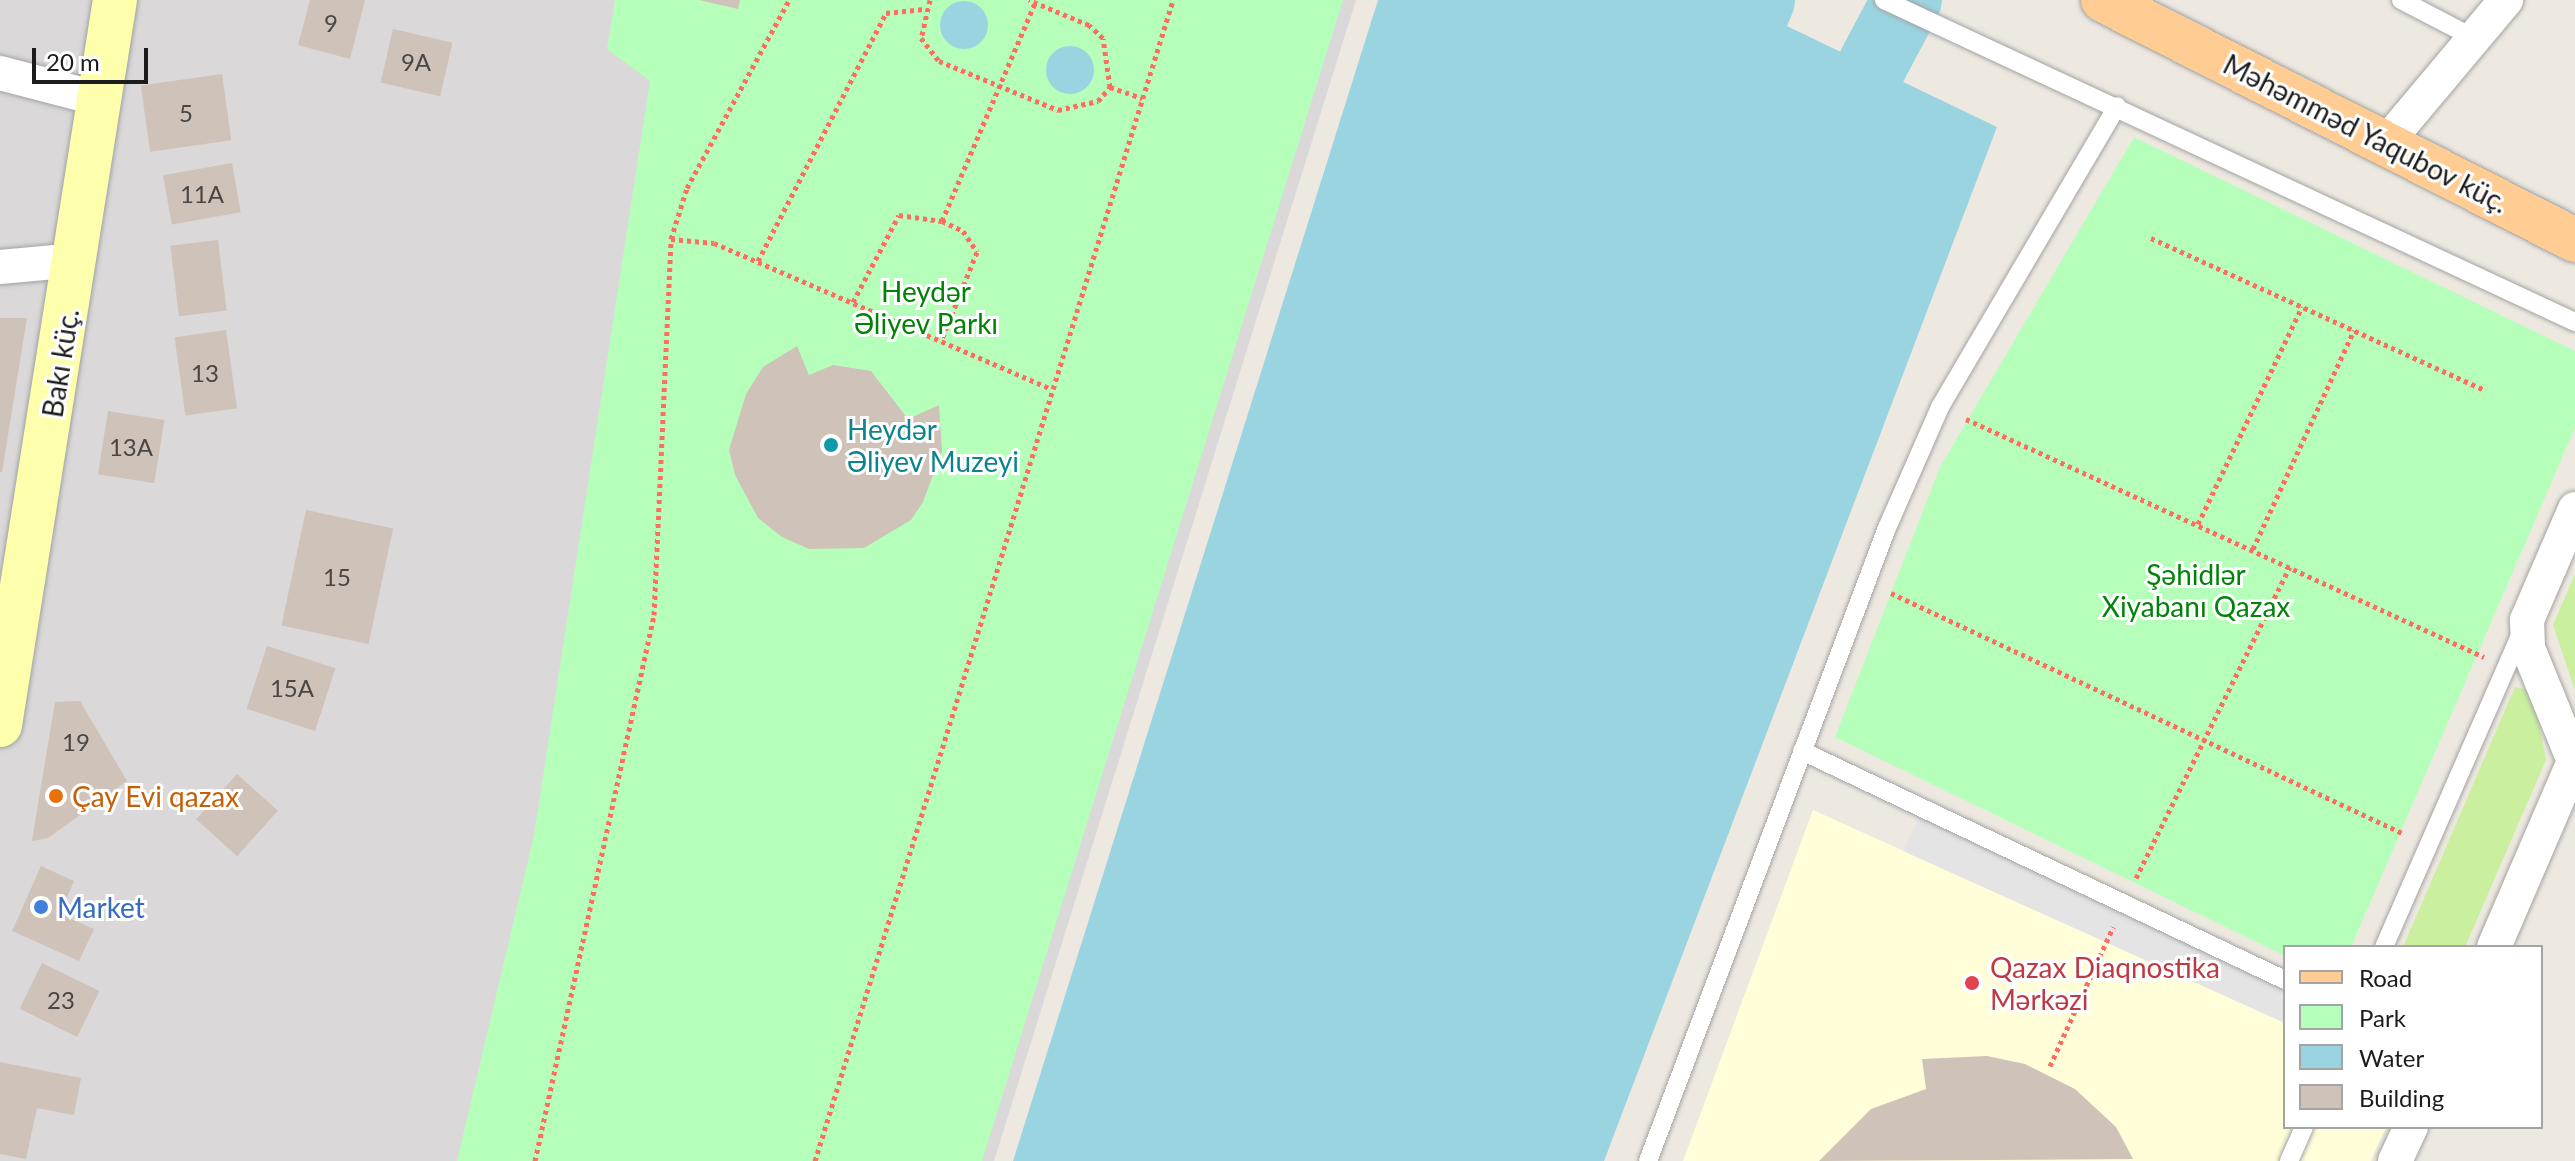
<!DOCTYPE html>
<html>
<head>
<meta charset="utf-8">
<style>
  body { margin:0 }
  #map { position:relative; width:2575px; height:1161px; overflow:hidden; background:#eee9e0; font-family:Lato,sans-serif }
  div>[style] { position:absolute }
  [style*='--x'] { left:calc(var(--x)*1px); top:calc(var(--y)*1px); width:calc(var(--w)*1px); rotate:calc(var(--a)*1deg) }
  .residential>* { inset:0; background:#dad8d8 }
  .education>* { inset:0; background:#fffed8 }
  .grass>* { inset:0; background:#c9ef9f }
  .park>* { inset:0; background:#b6ffba }
  .parking>* { inset:0; background:#e4e4e4 }
  .water>* { inset:0; background:#9bd4e1 }
  .round { border-radius:50% }
  .river>* { height:70px; margin:-35px; padding:0 35px; transform-origin:35px; border-radius:35px; background:#9bd4e1 }
  .building>* { inset:0; background:#cfc2b9; transform-origin:0 0 }
  .path>* { height:5px; margin-top:-2.5px; transform-origin:0; background:repeating-linear-gradient(90deg,#ff6c60 0 4px,transparent 0 8px) }
  .roads { filter:drop-shadow(0 0 2px #a3a3a3) drop-shadow(0 0 2px #a3a3a3) }
  .lane>* { height:18px; margin:-9px; padding:0 9px; transform-origin:9px; border-radius:9px; background:#fff }
  .street>* { height:34px; margin:-17px; padding:0 17px; transform-origin:17px; border-radius:17px; background:#fff }
  .secondary>* { height:44px; margin:-22px; padding:0 22px; transform-origin:22px; border-radius:22px; background:#fdffad }
  .primary>* { height:44px; margin:-22px; padding:0 22px; transform-origin:22px; border-radius:22px; background:#ffcd94 }
  .dots>* { width:22px; height:22px; translate:-50% -50%; box-sizing:border-box; border:4px solid #fff; border-radius:50% }
  span { translate:-50% -50%; white-space:nowrap; text-align:center; line-height:1.15; -webkit-text-stroke:6px #fff; paint-order:stroke }
  .number-label { font-size:24px; color:#494643 }
  .number-label span { -webkit-text-stroke-width:0 }
  .street-label { font-size:28px; color:#1c1c1c }
  .park-label { font-size:28px; color:#008307 }
  .culture-label { font-size:28px; color:#0d838f }
  .left { translate:0 -50%; text-align:left }
  .food-label { font-size:28px; color:#c56008 }
  .shop-label { font-size:28px; color:#366cbe }
  .health-label { font-size:28px; color:#be3a42 }
  .legend { position:absolute; left:2283px; top:945px; width:260px; height:184px; box-sizing:border-box; background:#fff; border:2px solid #a4a4a4; margin:0; padding:10px 14px; list-style:none; font-size:24px; color:#1c1c1c }
  .legend li { display:flex; align-items:center; gap:16px; height:40px }
  .legend b { width:40px; border:2px solid #a4a4a4 }
  .scale { position:absolute; left:32px; top:48px; width:116px; height:36px; box-sizing:border-box; border:4px solid #1c1c1c; border-top:0; padding-left:10px; font-size:24px; line-height:28px; white-space:nowrap; color:#1c1c1c; -webkit-text-stroke:6px #fff; paint-order:stroke }
</style>
</head>
<body>
<div id="map">
  <div class="residential">
    <i style="clip-path:polygon(0 0,1356px 0,994px 1161px,0 1161px)"></i>
  </div>
  <div class="education">
    <i style="clip-path:polygon(1813px 810px,2285px 1023px,2285px 1127px,2386px 1127px,2371px 1161px,1683px 1161px)"></i>
  </div>
  <div class="grass">
    <i style="clip-path:polygon(2575px 574px,2575px 690px,2553px 625px)"></i>
    <i style="clip-path:polygon(2515px 687px,2533px 692px,2546px 760px,2465px 947px,2403px 947px)"></i>
  </div>
  <div class="park">
    <i style="clip-path:polygon(615px 0,1343px 0,982px 1161px,457px 1161px,534px 835px,650px 81px,607px 49px)"></i>
    <i style="clip-path:polygon(2134px 137px,2575px 351px,2575px 428px,2351px 947px,2285px 947px,2285px 956px,1835px 737px,1940px 467px)"></i>
  </div>
  <div class="parking">
    <i style="clip-path:polygon(1923px 809px,2285px 980px,2285px 1023px,1903px 851px)"></i>
  </div>
  <div class="water">
    <i style="clip-path:polygon(1378px 0,1733px 0,1997px 127px,1604px 1161px,1013px 1161px)"></i>
    <i class="round" style="left:940px;top:1px;width:48px;height:48px"></i>
    <i class="round" style="left:1046px;top:46px;width:48px;height:48px"></i>
  </div>
  <div class="river">
    <i style="--x:1873;--y:64;--w:72;--a:-62"></i>
    <i style="--x:1720;--y:98;--w:106;--a:-67.8"></i>
  </div>
  <div class="building">
    <i style="clip-path:polygon(310px 0,365px 0,350px 59px,298px 45px)"></i>
    <i style="clip-path:polygon(699px 0,740px 0,738px 9px)"></i>
    <i style="left:393px;top:29px;width:61px;height:55px;rotate:13deg"></i>
    <i style="left:222px;top:74px;width:67px;height:82px;rotate:82deg"></i>
    <i style="left:232px;top:163px;width:50px;height:70px;rotate:80deg"></i>
    <i style="left:218px;top:240px;width:71px;height:48px;rotate:83deg"></i>
    <i style="clip-path:polygon(0 318px,27px 318px,2px 472px,0 472px)"></i>
    <i style="left:226px;top:330px;width:79px;height:52px;rotate:82deg"></i>
    <i style="clip-path:polygon(797px 346px,809px 375px,833px 365px,871px 371px,908px 419px,939px 405px,942px 451px,923px 502px,911px 520px,864px 548px,809px 549px,782px 537px,758px 518px,735px 475px,729px 450px,746px 394px,763px 367px)"></i>
    <i style="left:108px;top:411px;width:57px;height:64px;rotate:9deg"></i>
    <i style="left:306px;top:510px;width:89px;height:118px;rotate:12deg"></i>
    <i style="left:267px;top:646px;width:72px;height:66px;rotate:18deg"></i>
    <i style="clip-path:polygon(80px 701px,127px 781px,48px 838px,32px 841px,55px 702px)"></i>
    <i style="left:237px;top:774px;width:55px;height:61px;rotate:42deg"></i>
    <i style="clip-path:polygon(41px 866px,74px 881px,60px 914px,94px 929px,79px 961px,12px 931px)"></i>
    <i style="left:42px;top:963px;width:64px;height:51px;rotate:26deg"></i>
    <i style="clip-path:polygon(1987px 1056px,2025px 1064px,2075px 1089px,2116px 1127px,2133px 1159px,1819px 1161px,1871px 1109px,1926px 1089px,1922px 1059px)"></i>
    <i style="clip-path:polygon(0 1062px,81px 1078px,74px 1115px,37px 1108px,26px 1159px,0 1154px)"></i>
  </div>
  <div class="path">
    <i style="--x:930;--y:0;--w:39;--a:103"></i>
    <i style="--x:921;--y:38;--w:29;--a:52"></i>
    <i style="--x:939;--y:61;--w:129;--a:22.4"></i>
    <i style="--x:1058;--y:110;--w:41;--a:-12.7"></i>
    <i style="--x:1098;--y:101;--w:18;--a:-49"></i>
    <i style="--x:1110;--y:87;--w:49;--a:-98.1"></i>
    <i style="--x:1103;--y:38;--w:19;--a:-137"></i>
    <i style="--x:1089;--y:25;--w:65;--a:-157.4"></i>
    <i style="--x:1110;--y:87;--w:34;--a:19"></i>
    <i style="--x:942;--y:221;--w:239;--a:-66.9"></i>
    <i style="--x:2151;--y:238;--w:368;--a:24.5"></i>
    <i style="--x:671;--y:239;--w:43;--a:5.3"></i>
    <i style="--x:714;--y:243;--w:367;--a:23.4"></i>
    <i style="--x:758;--y:261;--w:279;--a:-62.7"></i>
    <i style="--x:886;--y:13;--w:38;--a:-6"></i>
    <i style="--x:853;--y:302;--w:98;--a:-62.1"></i>
    <i style="--x:899;--y:215;--w:43;--a:7.9"></i>
    <i style="--x:942;--y:221;--w:23;--a:25"></i>
    <i style="--x:963;--y:231;--w:25;--a:56"></i>
    <i style="--x:977;--y:252;--w:96;--a:112"></i>
    <i style="--x:1966;--y:419;--w:570;--a:24.68"></i>
    <i style="--x:2198;--y:524;--w:241;--a:-64.4"></i>
    <i style="--x:2253;--y:549;--w:241;--a:-65.2"></i>
    <i style="--x:1891;--y:593;--w:567;--a:25.16"></i>
    <i style="--x:2136;--y:878;--w:347;--a:-63.7"></i>
    <i style="--x:2050;--y:1066;--w:153;--a:-65.6"></i>
    <i style="--x:535;--y:1161;--w:559;--a:-77.7"></i>
    <i style="--x:654;--y:615;--w:376;--a:-87.4"></i>
    <i style="--x:671;--y:239;--w:53;--a:-72.6"></i>
    <i style="--x:687;--y:188;--w:214;--a:-61.5"></i>
    <i style="--x:815;--y:1161;--w:1215;--a:-72.86"></i>
  </div>
  <div class="roads">
    <div class="lane">
      <i style="--x:1884;--y:0;--w:762;--a:24.99"></i>
      <i style="--x:2401;--y:0;--w:82;--a:27.5"></i>
      <i style="--x:1802;--y:751;--w:535;--a:25.37"></i>
      <i style="--x:2384;--y:947;--w:342;--a:-66.4"></i>
      <i style="--x:1648;--y:1161;--w:677;--a:-69.32"></i>
      <i style="--x:1887;--y:528;--w:132;--a:-66.3"></i>
      <i style="--x:1940;--y:407;--w:349;--a:-59.5"></i>
      <i style="--x:2289;--y:1161;--w:37;--a:-66"></i>
    </div>
    <div class="street">
      <i style="--x:0;--y:73;--w:103;--a:14.6"></i>
      <i style="--x:2386;--y:143;--w:187;--a:-50"></i>
      <i style="--x:0;--y:267;--w:77;--a:-5.2"></i>
      <i style="--x:2494;--y:947;--w:202;--a:-66.7"></i>
      <i style="--x:2574;--y:761;--w:122;--a:-112.2"></i>
      <i style="--x:2528;--y:648;--w:28;--a:-92"></i>
      <i style="--x:2527;--y:620;--w:121;--a:-66.6"></i>
      <i style="--x:2395;--y:1161;--w:38;--a:-65"></i>
    </div>
    <div class="secondary">
      <i style="--x:0;--y:725;--w:734;--a:-80.99"></i>
    </div>
    <div class="primary">
      <i style="--x:2103;--y:0;--w:530;--a:26.95"></i>
    </div>
  </div>
  <div class="dots">
    <i style="left:831px;top:445px;background:#0f9aa8"></i>
    <i style="left:56px;top:796px;background:#e8710a"></i>
    <i style="left:41px;top:907px;background:#3f7fe0"></i>
    <i style="left:1972px;top:983px;background:#e0444e"></i>
  </div>
  <div class="number-label">
    <span style="left:331px;top:23px">9</span>
    <span style="left:416px;top:62px">9A</span>
    <span style="left:186px;top:113px">5</span>
    <span style="left:202px;top:194px">11A</span>
    <span style="left:205px;top:373px">13</span>
    <span style="left:131px;top:447px">13A</span>
    <span style="left:337px;top:577px">15</span>
    <span style="left:292px;top:688px">15A</span>
    <span style="left:76px;top:742px">19</span>
    <span style="left:61px;top:1000px">23</span>
  </div>
  <div class="street-label">
    <span style="left:2366px;top:133px;rotate:27deg">Məhəmməd Yaqubov küç.</span>
    <span style="left:60px;top:363px;rotate:-81deg">Bakı küç.</span>
  </div>
  <div class="park-label">
    <span style="left:926px;top:307px">Heydər<br>Əliyev Parkı</span>
    <span style="left:2196px;top:590px">Şəhidlər<br>Xiyabanı Qazax</span>
  </div>
  <div class="culture-label">
    <span class="left" style="left:847px;top:445px">Heydər<br>Əliyev Muzeyi</span>
  </div>
  <div class="food-label">
    <span class="left" style="left:72px;top:796px">Çay Evi qazax</span>
  </div>
  <div class="shop-label">
    <span class="left" style="left:57px;top:907px">Market</span>
  </div>
  <div class="health-label">
    <span class="left" style="left:1990px;top:983px">Qazax Diaqnostika<br>Mərkəzi</span>
  </div>
  <ul class="legend">
  <li><b style="height:10px;background:#ffcd94"></b>Road</li>
  <li><b style="height:22px;background:#b6ffba"></b>Park</li>
  <li><b style="height:22px;background:#9bd4e1"></b>Water</li>
  <li><b style="height:22px;background:#cfc2b9"></b>Building</li>
  </ul>
  <div class="scale">20 m</div>
</div>
</body>
</html>
